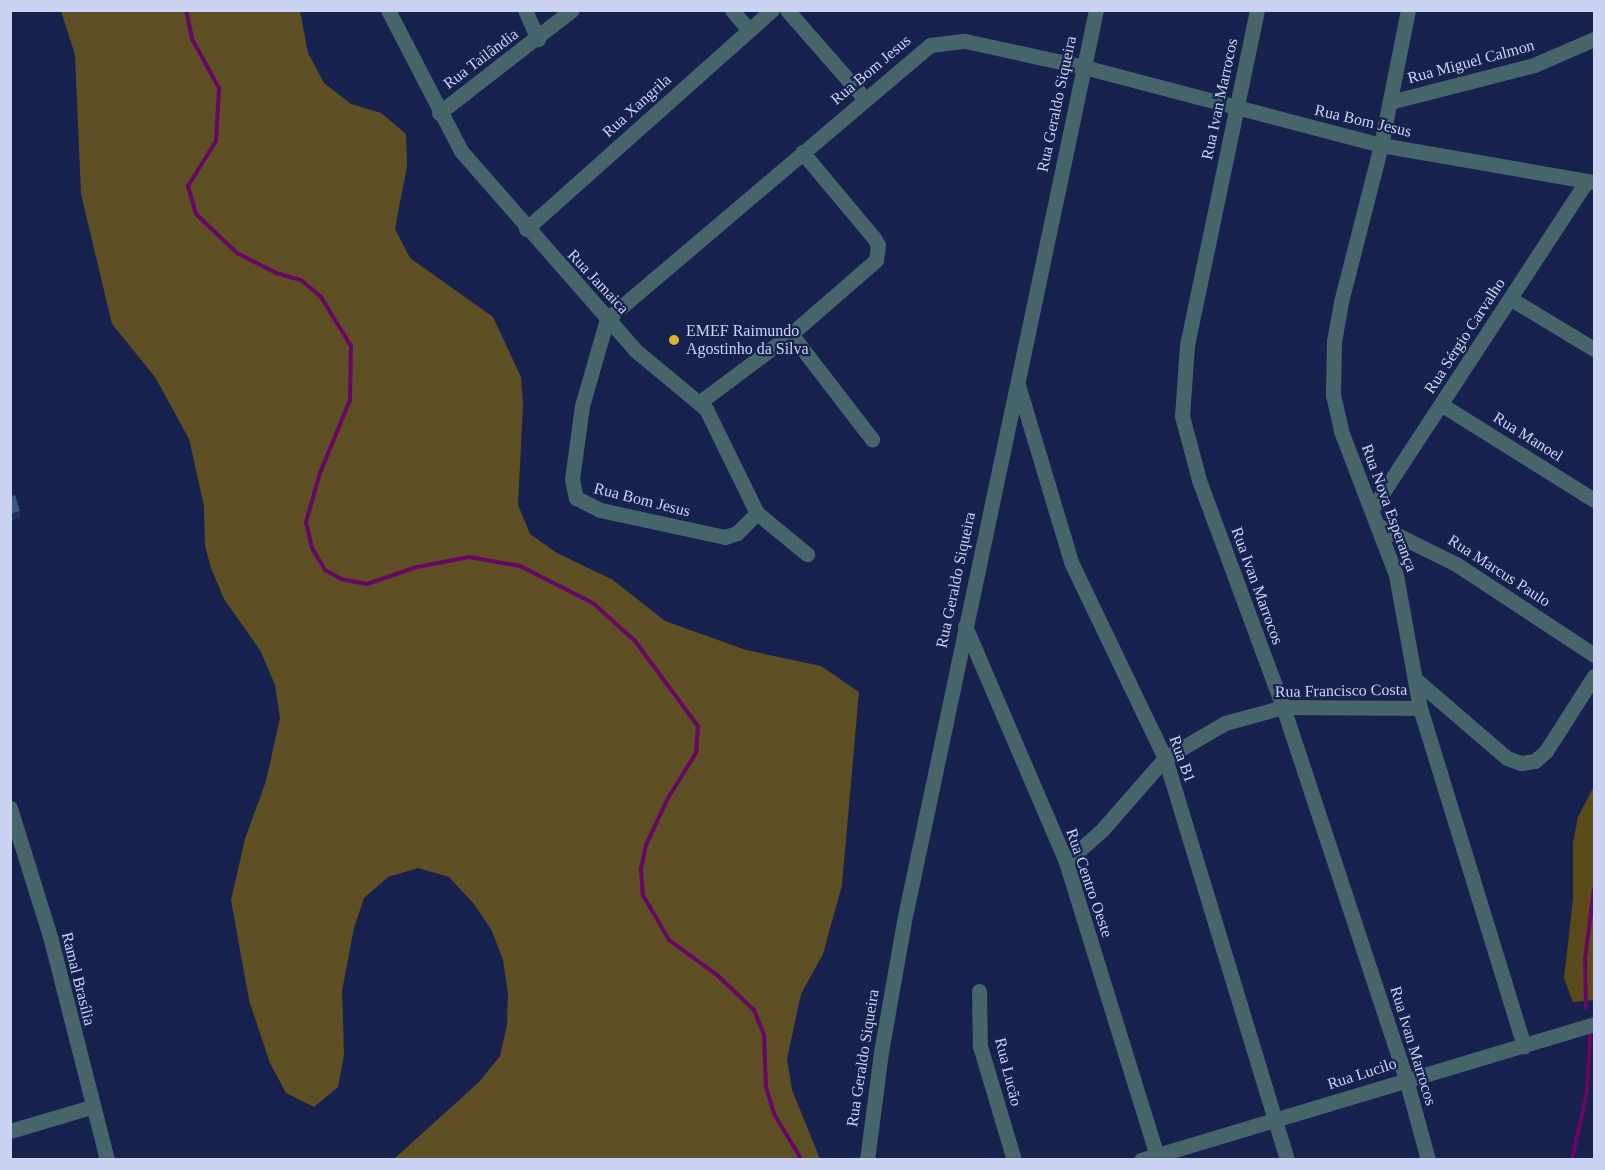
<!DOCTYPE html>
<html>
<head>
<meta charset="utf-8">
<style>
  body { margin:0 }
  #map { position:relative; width:1605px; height:1170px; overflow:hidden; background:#18224f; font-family:"Times New Roman",serif }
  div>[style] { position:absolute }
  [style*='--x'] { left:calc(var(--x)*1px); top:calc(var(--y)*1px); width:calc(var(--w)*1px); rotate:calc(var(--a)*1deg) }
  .green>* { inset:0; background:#5b4b1a }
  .forest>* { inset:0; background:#5e4f25 }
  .stream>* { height:4px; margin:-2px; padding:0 2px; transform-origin:2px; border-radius:2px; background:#690764 }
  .minor>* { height:15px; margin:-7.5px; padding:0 7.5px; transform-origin:7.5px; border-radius:7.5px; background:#46666c }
  .tertiary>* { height:15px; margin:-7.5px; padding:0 7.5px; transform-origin:7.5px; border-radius:7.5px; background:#46666c }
  .shaded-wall>* { inset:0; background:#17345e }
  .building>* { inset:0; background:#35597f }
  .dots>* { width:16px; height:16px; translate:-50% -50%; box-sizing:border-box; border:3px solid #18224f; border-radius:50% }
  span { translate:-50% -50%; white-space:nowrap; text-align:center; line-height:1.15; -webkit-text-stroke:4.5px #18224f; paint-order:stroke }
  .street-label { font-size:16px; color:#cad4f2 }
  .poi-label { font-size:16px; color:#cad4f2 }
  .left { translate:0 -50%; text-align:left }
  .frame { position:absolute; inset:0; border:12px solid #cad4f2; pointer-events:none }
</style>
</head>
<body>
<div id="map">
  <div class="green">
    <i style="clip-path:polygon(1594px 786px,1594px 1000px,1573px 1002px,1564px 978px,1573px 899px,1573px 843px,1578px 817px)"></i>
  </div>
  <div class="forest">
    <i style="clip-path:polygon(61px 11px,300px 11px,308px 53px,324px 83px,351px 104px,381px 113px,406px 134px,407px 166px,395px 229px,410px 258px,493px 317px,521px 377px,523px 405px,518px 505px,530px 534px,557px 553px,613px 580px,665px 621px,746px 650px,821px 666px,859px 692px,842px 885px,823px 954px,801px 994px,787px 1059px,792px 1090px,820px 1159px,394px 1159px,479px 1082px,500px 1056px,507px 1025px,508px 994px,503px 960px,492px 931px,474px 904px,449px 877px,418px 868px,388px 877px,364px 898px,354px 928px,342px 991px,344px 1055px,338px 1087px,314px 1107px,286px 1093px,270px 1063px,249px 1000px,231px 900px,245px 839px,266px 781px,280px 718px,275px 685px,260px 650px,224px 599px,211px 568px,205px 546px,204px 506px,189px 439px,155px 377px,112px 324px,81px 194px,75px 55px)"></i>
  </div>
  <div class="stream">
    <i style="--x:186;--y:10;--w:30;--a:78"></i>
    <i style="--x:192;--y:39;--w:56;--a:61.1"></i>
    <i style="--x:219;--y:88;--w:53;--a:93.2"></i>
    <i style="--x:216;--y:141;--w:53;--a:121.9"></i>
    <i style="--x:188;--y:186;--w:29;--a:74"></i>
    <i style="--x:196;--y:214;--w:57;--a:43.6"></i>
    <i style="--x:237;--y:253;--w:44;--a:27.1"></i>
    <i style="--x:276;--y:273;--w:26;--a:16"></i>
    <i style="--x:301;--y:280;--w:26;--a:40"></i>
    <i style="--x:321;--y:297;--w:57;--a:58.5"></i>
    <i style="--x:351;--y:346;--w:54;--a:91.1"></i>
    <i style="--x:350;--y:400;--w:79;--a:112.3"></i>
    <i style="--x:320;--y:473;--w:51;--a:105.9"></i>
    <i style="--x:306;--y:522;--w:27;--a:77"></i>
    <i style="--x:312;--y:548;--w:26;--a:59"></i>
    <i style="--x:325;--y:570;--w:18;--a:29"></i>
    <i style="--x:341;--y:579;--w:26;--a:11"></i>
    <i style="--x:367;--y:584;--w:53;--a:-18.8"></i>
    <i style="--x:417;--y:567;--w:53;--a:-10.9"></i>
    <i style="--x:469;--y:557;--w:52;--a:10"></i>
    <i style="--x:520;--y:566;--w:82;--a:26.9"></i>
    <i style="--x:593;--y:603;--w:57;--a:42.1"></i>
    <i style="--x:635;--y:641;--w:106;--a:53.5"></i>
    <i style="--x:698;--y:726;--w:27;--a:94"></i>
    <i style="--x:696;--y:753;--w:53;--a:121.9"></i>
    <i style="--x:668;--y:798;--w:52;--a:115.1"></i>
    <i style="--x:646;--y:845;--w:25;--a:102"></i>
    <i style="--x:641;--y:869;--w:26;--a:86"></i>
    <i style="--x:643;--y:895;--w:52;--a:60"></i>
    <i style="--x:669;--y:940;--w:58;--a:35.9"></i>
    <i style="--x:716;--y:974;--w:52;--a:43.5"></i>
    <i style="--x:754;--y:1010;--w:27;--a:68"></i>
    <i style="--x:764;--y:1035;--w:52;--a:87.8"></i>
    <i style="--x:766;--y:1087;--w:28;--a:73"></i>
    <i style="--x:774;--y:1114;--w:54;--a:58.7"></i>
    <i style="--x:1586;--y:1008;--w:49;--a:-91.2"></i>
    <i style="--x:1585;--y:959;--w:71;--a:-82.7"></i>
    <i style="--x:1572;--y:1160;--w:70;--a:-77.6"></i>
    <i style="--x:1587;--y:1092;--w:57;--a:-87"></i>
  </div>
  <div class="minor">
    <i style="--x:388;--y:10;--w:159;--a:62.6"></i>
    <i style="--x:461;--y:151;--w:264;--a:48.8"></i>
    <i style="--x:635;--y:350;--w:92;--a:39.7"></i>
    <i style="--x:706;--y:409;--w:116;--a:63.9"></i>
    <i style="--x:757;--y:513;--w:65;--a:39.4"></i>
    <i style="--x:525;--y:10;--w:32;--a:66"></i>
    <i style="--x:732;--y:10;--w:26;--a:50"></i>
    <i style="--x:787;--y:10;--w:117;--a:48.8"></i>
    <i style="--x:1257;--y:10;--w:342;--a:101.8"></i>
    <i style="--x:1187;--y:345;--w:71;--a:94"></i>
    <i style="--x:1182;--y:416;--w:66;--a:75.1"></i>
    <i style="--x:1199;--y:480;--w:242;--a:69.7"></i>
    <i style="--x:1283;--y:707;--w:392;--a:71.7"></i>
    <i style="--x:1406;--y:1079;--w:84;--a:74.8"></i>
    <i style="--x:1408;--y:10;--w:138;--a:101.3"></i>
    <i style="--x:1381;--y:145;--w:162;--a:104.3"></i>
    <i style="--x:1341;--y:302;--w:40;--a:100"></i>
    <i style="--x:1334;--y:341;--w:54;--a:91.1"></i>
    <i style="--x:1333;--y:395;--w:37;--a:77"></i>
    <i style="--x:1341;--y:431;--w:154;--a:69.1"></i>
    <i style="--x:1396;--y:575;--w:135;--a:79.8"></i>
    <i style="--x:1420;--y:708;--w:354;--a:72.9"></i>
    <i style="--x:439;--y:113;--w:168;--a:-37.8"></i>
    <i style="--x:526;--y:229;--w:329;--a:-41.7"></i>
    <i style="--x:1511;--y:299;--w:97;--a:31.1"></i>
    <i style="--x:791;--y:334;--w:133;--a:52.4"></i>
    <i style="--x:1018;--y:385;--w:185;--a:73.3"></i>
    <i style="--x:1071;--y:562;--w:217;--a:64.4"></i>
    <i style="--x:1165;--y:758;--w:420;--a:73.1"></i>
    <i style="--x:700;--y:402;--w:114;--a:-36.8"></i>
    <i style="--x:791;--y:334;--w:113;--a:-41"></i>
    <i style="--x:876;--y:260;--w:15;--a:-82"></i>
    <i style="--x:878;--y:245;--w:8;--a:-120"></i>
    <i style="--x:874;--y:238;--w:112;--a:-129.9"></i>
    <i style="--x:1442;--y:405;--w:179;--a:32"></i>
    <i style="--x:1372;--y:509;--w:391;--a:-56.8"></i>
    <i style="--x:757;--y:513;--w:28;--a:135"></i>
    <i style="--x:737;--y:533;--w:13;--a:162"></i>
    <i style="--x:725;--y:537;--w:128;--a:-167.8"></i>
    <i style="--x:600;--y:510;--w:27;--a:-153"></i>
    <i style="--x:576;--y:498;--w:19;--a:-102"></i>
    <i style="--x:572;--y:479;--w:74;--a:-82.2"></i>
    <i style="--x:582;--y:406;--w:91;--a:-74"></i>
    <i style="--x:607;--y:319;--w:424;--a:-40.3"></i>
    <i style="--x:930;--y:45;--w:35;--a:-7"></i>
    <i style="--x:965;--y:41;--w:122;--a:12.3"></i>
    <i style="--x:1084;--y:67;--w:307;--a:14.7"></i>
    <i style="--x:1381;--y:145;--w:216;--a:9.9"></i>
    <i style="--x:1379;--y:526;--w:86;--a:26.3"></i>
    <i style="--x:1456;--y:564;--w:165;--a:33.4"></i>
    <i style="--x:965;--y:626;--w:257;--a:66.8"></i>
    <i style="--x:1066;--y:862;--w:312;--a:72.8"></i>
    <i style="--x:1415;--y:679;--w:121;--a:40.7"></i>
    <i style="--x:1507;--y:758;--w:15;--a:20"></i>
    <i style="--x:1521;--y:763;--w:14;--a:-8"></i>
    <i style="--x:1535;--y:761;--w:15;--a:-42"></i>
    <i style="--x:1546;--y:751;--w:89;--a:-57.4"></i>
    <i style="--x:10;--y:808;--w:138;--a:72.7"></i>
    <i style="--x:51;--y:940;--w:227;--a:75.7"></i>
    <i style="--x:1066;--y:862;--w:48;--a:-41.6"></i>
    <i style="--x:1102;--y:830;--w:96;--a:-48.8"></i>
    <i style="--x:1165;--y:758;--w:69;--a:-30.3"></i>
    <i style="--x:1225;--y:723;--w:60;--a:-15.4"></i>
    <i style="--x:1283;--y:707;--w:137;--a:0.4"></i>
    <i style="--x:979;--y:991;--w:55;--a:89"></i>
    <i style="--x:980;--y:1046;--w:119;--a:73.4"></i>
    <i style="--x:10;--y:1131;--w:84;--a:-16.5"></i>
    <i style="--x:867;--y:1160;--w:109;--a:-82.6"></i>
    <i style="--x:881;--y:1052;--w:133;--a:-80"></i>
    <i style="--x:904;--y:921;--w:931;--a:-78.1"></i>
    <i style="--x:1141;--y:1160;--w:473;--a:-16.7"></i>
  </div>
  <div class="tertiary">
    <i style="--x:1390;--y:102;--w:149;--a:-14.4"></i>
    <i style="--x:1534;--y:65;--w:65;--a:-23.4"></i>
  </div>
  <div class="shaded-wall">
    <i style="clip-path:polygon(20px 511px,20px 518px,10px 521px,10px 514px)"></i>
  </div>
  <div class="building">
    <i style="clip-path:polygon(15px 495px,20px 511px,10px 514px,10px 497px)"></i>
  </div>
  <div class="dots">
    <i style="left:674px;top:340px;background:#dab333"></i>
  </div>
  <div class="street-label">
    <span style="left:481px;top:59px;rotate:-37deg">Rua Tailândia</span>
    <span style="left:1471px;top:62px;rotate:-15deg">Rua Miguel Calmon</span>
    <span style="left:871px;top:70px;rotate:-40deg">Rua Bom Jesus</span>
    <span style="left:1220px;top:99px;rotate:-78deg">Rua Ivan Marrocos</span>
    <span style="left:1057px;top:104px;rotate:-78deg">Rua Geraldo Siqueira</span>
    <span style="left:637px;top:106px;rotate:-42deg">Rua Xangrila</span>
    <span style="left:1363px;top:121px;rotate:13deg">Rua Bom Jesus</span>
    <span style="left:598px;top:282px;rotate:47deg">Rua Jamaica</span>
    <span style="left:1465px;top:336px;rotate:-57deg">Rua Sérgio Carvalho</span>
    <span style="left:1528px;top:437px;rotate:32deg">Rua Manoel</span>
    <span style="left:642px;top:500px;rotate:14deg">Rua Bom Jesus</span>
    <span style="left:1389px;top:508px;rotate:70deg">Rua Nova Esperança</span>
    <span style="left:1499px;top:571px;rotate:33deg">Rua Marcus Paulo</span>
    <span style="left:956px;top:580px;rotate:-78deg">Rua Geraldo Siqueira</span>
    <span style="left:1257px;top:586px;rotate:70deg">Rua Ivan Marrocos</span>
    <span style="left:1341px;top:691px;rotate:-1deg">Rua Francisco Costa</span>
    <span style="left:1182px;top:759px;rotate:70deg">Rua B1</span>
    <span style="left:1089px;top:883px;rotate:71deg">Rua Centro Oeste</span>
    <span style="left:78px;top:979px;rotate:76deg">Ramal Brasília</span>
    <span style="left:1413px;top:1046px;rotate:73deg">Rua Ivan Marrocos</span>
    <span style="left:863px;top:1058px;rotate:-81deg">Rua Geraldo Siqueira</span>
    <span style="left:1008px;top:1072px;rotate:76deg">Rua Lucão</span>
    <span style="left:1362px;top:1074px;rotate:-18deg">Rua Lucilo</span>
  </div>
  <div class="poi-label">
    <span class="left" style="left:686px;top:340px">EMEF Raimundo<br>Agostinho da Silva</span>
  </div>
  <div class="frame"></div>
</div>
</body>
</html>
